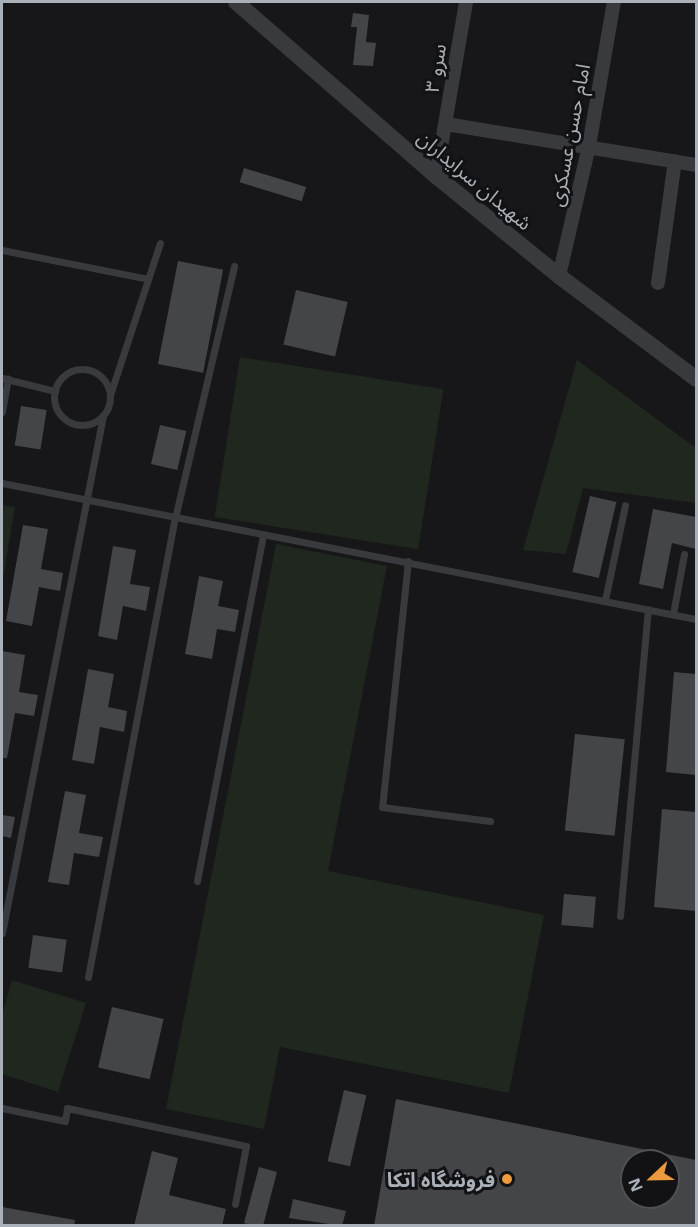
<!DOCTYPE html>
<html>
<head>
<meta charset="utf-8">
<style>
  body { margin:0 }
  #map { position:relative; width:698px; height:1227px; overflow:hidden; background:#171719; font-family:"Open Sans","Noto Sans Arabic",sans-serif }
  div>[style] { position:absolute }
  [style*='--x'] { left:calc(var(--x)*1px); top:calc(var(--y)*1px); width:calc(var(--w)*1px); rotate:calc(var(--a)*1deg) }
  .green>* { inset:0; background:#1f271f; transform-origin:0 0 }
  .building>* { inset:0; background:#444549; transform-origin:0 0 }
  .service>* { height:7px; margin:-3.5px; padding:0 3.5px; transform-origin:3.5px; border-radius:3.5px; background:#383a3e }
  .service>.ring { margin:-3.5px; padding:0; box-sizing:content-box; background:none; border:7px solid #383a3e; border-radius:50% }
  .minor>* { height:14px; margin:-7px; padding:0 7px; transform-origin:7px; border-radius:7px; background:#383a3e }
  .tertiary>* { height:16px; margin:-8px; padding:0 8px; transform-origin:8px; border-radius:8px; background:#383a3e }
  .dots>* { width:16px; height:16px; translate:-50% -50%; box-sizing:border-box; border:3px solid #121214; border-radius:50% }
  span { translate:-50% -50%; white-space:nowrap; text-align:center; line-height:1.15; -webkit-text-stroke:6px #121214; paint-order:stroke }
  .street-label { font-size:20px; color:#aab0b8 }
  .poi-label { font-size:20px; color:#aab0b8; font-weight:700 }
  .right { translate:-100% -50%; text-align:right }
  .frame { position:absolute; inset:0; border:3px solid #aab0b8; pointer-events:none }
  .north { position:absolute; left:620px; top:1149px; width:60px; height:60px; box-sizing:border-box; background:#121214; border:2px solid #4f5156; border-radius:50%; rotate:248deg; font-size:16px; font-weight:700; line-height:24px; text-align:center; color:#aab0b8 }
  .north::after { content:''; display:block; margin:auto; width:21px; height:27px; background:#eb9b3d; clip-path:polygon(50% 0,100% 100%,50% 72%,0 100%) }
</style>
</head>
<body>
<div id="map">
  <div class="green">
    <i style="left:240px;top:357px;width:206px;height:162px;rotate:9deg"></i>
    <i style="clip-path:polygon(577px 360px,696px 448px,696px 503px,583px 488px,566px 554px,523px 550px)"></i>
    <i style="clip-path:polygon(2px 505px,15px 507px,2px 585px)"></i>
    <i style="clip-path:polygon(276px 544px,387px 566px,328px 871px,544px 915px,509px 1093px,280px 1047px,264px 1129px,166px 1109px)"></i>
    <i style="clip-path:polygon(12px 980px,86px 1003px,58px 1092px,2px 1074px,2px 1015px)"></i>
  </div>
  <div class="building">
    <i style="clip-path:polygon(353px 13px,369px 15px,366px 42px,376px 43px,373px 66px,353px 65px,357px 27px,351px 27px)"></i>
    <i style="left:244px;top:168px;width:65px;height:15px;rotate:17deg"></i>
    <i style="left:178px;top:261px;width:46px;height:105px;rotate:11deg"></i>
    <i style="left:296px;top:290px;width:53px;height:56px;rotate:13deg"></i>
    <i style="left:21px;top:406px;width:26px;height:40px;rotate:9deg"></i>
    <i style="left:160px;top:425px;width:27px;height:40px;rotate:13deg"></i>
    <i style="left:590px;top:496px;width:27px;height:78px;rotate:13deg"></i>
    <i style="clip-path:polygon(653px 509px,696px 517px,696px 549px,672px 543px,663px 589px,639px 584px)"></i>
    <i style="clip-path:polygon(23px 525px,48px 529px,41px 569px,63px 573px,60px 591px,39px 587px,32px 626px,6px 621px)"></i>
    <i style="clip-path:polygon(113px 546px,136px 550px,130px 584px,150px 587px,146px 611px,123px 606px,117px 640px,98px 636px)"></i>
    <i style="clip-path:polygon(199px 576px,223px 581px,218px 606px,239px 610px,235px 632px,217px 629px,212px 659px,185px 654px)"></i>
    <i style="clip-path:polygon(2px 651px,25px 655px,19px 692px,38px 695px,34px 716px,15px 713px,7px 758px,2px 758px)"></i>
    <i style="clip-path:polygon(88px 669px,114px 674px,108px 707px,127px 711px,124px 732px,100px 727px,94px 764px,72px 760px)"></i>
    <i style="clip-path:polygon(674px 672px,696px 674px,696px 775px,666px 772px)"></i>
    <i style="left:575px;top:734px;width:50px;height:97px;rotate:6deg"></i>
    <i style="clip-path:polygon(65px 791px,86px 795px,79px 833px,103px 837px,99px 857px,74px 853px,69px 885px,48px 882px)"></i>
    <i style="clip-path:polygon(662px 809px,696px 812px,696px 911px,654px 907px)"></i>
    <i style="clip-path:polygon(2px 815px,15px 817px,11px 838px,2px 836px)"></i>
    <i style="left:564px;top:894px;width:32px;height:31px;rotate:5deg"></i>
    <i style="left:33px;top:935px;width:34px;height:33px;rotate:8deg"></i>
    <i style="left:112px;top:1007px;width:53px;height:62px;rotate:13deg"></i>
    <i style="left:344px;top:1090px;width:23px;height:73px;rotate:13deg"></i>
    <i style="clip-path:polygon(evenodd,396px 1099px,696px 1160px,696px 1226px,374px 1226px,396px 1099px,632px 1161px,668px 1161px,668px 1197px,632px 1197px,632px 1161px)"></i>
    <i style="clip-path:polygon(152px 1151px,178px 1158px,169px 1195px,226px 1209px,222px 1226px,134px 1226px)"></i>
    <i style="clip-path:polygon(259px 1167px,277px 1172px,263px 1226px,255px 1226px,244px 1223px)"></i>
    <i style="clip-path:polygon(293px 1199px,346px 1211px,342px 1226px,289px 1218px)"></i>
    <i style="clip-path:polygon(2px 1207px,75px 1220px,74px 1226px,2px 1226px)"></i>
  </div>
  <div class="service">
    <i style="--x:2;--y:250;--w:149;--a:11.2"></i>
    <i class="ring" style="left:54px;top:369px;width:49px;height:49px"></i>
    <i style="--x:2;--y:378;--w:55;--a:13.8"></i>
    <i style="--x:110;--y:395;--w:160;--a:-71.8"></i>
    <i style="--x:2;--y:412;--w:34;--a:-80"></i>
    <i style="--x:2;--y:483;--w:707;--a:11.09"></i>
    <i style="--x:408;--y:561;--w:247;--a:96"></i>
    <i style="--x:382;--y:807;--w:109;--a:7.4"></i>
    <i style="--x:605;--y:600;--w:97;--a:-78.1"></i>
    <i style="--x:673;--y:614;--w:61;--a:-79.6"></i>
    <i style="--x:197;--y:881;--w:353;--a:-79.2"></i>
    <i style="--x:620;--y:916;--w:308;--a:-84.8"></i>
    <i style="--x:2;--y:933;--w:527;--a:-78.95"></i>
    <i style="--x:88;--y:977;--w:467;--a:-79.3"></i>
    <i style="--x:175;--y:518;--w:259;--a:-76.8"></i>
    <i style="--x:2;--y:1108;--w:64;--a:11.7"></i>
    <i style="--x:65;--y:1121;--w:13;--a:-81"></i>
    <i style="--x:67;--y:1108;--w:183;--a:12"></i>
    <i style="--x:246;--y:1146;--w:59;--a:100.7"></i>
  </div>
  <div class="minor">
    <i style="--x:446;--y:124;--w:253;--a:9.3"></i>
    <i style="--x:436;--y:176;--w:177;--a:-80.2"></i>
    <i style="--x:559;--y:276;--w:133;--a:-77"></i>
    <i style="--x:589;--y:146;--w:146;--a:-80.2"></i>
    <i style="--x:658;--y:283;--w:123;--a:-82.1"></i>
  </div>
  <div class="tertiary">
    <i style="--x:236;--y:2;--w:265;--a:41"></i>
    <i style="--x:436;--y:176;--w:159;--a:39.1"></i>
    <i style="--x:559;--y:276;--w:171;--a:36.9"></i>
  </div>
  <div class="dots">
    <i style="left:507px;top:1179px;background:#eb9b3d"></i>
  </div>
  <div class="street-label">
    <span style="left:435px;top:68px;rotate:-81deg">سرو ۳</span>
    <span style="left:569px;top:135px;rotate:-79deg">امام حسن عسکری</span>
    <span style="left:475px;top:180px;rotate:40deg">شهیدان سرایداران</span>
  </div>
  <div class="poi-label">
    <span class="right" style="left:495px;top:1179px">فروشگاه اتکا</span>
  </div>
  <div class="frame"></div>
  <div class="north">N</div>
</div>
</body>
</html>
